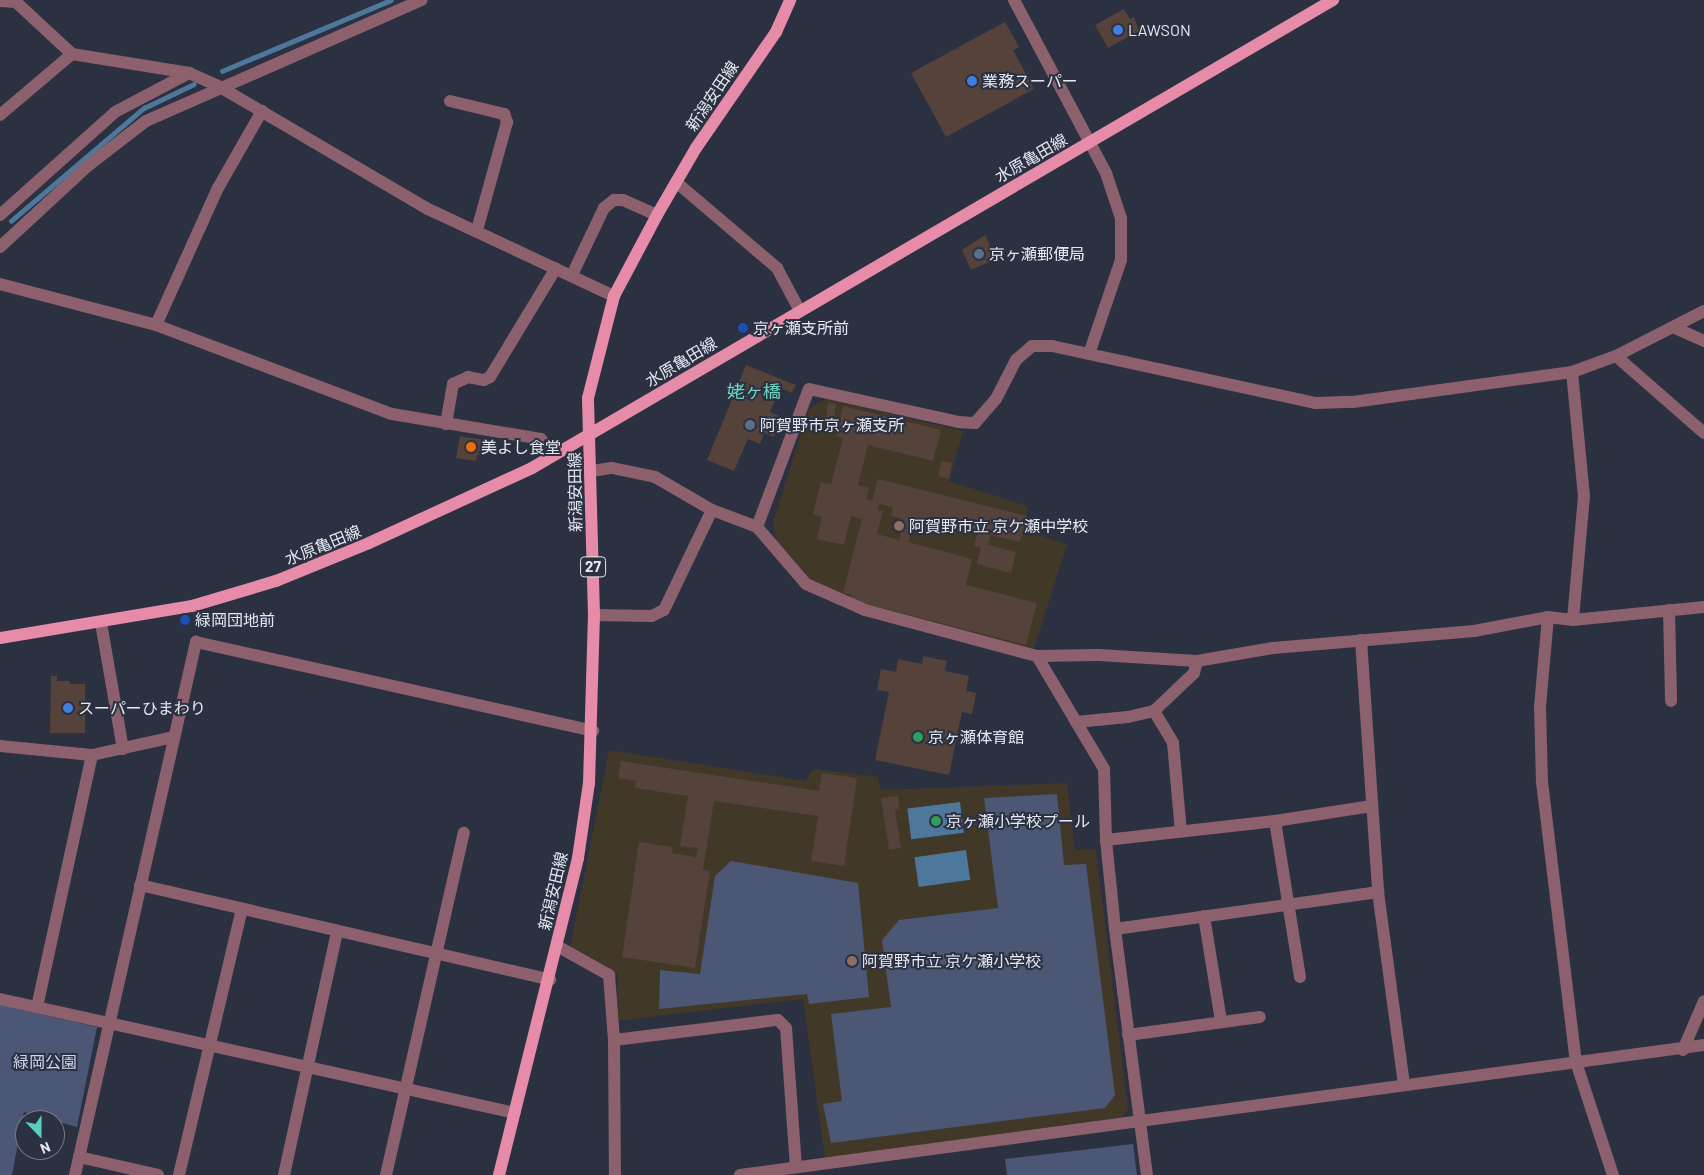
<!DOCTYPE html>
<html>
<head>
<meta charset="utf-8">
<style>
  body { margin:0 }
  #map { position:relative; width:1704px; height:1175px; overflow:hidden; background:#2b3141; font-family:Barlow,"Noto Sans JP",sans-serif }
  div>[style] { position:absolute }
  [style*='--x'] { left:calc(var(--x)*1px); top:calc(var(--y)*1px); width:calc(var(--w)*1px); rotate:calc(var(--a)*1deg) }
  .education>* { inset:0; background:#413827 }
  .green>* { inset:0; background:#4c5776 }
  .water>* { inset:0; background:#4d789c; transform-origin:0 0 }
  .stream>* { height:4.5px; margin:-2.25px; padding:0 2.25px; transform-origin:2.25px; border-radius:2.25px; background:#4d789c }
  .building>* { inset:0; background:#55423a; transform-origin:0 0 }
  .minor>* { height:12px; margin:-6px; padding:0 6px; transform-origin:6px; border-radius:6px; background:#8c606d }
  .major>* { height:12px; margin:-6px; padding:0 6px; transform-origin:6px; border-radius:6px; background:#e68ca8 }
  .dots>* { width:14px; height:14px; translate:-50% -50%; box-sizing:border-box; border:2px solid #2b3141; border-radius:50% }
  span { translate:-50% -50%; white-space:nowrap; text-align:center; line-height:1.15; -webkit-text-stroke:4px #2b3141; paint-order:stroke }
  .shield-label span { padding:1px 4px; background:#2b3141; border:1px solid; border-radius:4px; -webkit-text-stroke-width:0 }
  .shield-label { font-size:15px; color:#e4e8f2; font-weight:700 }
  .poi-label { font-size:16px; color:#e4e8f2 }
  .left { translate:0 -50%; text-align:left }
  .street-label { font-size:16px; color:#e4e8f2 }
  .park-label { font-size:16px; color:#cbd6f3 }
  .neighbourhood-label { font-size:18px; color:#6dd4c3 }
  .north { position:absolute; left:15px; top:1110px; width:50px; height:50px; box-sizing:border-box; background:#2b3141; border:1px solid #757a88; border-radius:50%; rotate:158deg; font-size:14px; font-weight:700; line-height:20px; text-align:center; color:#e4e8f2 }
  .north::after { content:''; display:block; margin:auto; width:18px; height:22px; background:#5acebc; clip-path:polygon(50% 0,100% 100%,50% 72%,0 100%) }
</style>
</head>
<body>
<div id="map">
  <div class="education">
    <i style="clip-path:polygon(826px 399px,963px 431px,949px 481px,1027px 506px,1025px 531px,1067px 544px,1034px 649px,852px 601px,802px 578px,777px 547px,773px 522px,809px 409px)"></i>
    <i style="clip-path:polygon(609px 750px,806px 781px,813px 769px,878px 777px,881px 790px,1067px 783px,1075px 850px,1096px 850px,1128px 1109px,1123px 1117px,825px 1158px,803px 999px,616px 1021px,618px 973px,570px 948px)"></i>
  </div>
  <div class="green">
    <i style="clip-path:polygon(1057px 794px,1064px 865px,1086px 864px,1115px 1095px,1105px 1108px,831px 1143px,823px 1104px,842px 1101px,831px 1014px,891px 1007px,882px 940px,899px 920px,998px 908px,984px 798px)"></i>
    <i style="clip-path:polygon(731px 861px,858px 883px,869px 997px,809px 1004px,807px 994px,659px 1009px,660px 970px,700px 974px,715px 876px)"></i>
    <i style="clip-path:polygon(0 1005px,97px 1027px,77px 1127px,24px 1112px,12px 1175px,0 1175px)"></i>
    <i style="clip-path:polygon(1133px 1144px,1137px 1175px,1007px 1175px,1005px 1159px)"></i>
  </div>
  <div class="water">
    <i style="left:960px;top:802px;width:31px;height:53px;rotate:83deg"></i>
    <i style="left:966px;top:850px;width:30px;height:52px;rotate:82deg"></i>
  </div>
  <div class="stream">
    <i style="--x:222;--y:71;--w:183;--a:-22.8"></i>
    <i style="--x:11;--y:221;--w:175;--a:-40.4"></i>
    <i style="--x:144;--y:108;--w:55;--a:-25.6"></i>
  </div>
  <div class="building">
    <i style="clip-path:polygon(1124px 9px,1130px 19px,1134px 17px,1139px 31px,1108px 48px,1095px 25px)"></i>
    <i style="clip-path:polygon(1005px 22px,1019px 47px,1013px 50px,1034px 89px,946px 137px,911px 73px)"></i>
    <i style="clip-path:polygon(985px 235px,996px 259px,971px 270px,962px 250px)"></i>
    <i style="clip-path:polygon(746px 365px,796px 385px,792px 393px,780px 388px,770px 412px,782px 417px,774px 437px,764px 433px,760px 444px,748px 439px,734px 471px,707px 460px)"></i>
    <i style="left:828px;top:403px;width:8px;height:16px;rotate:7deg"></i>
    <i style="clip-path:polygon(evenodd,843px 406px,941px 430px,933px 461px,868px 445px,858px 485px,869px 488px,866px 499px,872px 501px,878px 479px,1027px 516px,1020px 542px,990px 535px,988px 545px,1016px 552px,1011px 573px,977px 564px,981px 547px,974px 546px,978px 530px,941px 520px,937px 534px,912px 528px,908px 542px,972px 559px,966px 585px,1037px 603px,1026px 645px,851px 600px,852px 595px,843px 593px,862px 519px,851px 516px,844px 545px,817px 539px,822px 517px,813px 514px,821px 482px,831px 484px,843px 438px,836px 436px,843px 406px,879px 504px,893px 507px,891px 516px,900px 518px,898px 524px,903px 525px,899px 540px,877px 534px,883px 511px,878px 510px,879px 504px)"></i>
    <i style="clip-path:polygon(460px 436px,484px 440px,482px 455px,477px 455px,476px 461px,456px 458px)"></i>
    <i style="left:941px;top:461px;width:11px;height:16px;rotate:10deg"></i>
    <i style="clip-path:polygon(923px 656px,947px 661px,945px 671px,969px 676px,966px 691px,976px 693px,972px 714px,962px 712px,949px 775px,875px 760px,889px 692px,877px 690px,881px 669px,896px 672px,898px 659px,922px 664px)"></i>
    <i style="clip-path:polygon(51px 676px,57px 676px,57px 681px,70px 681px,69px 684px,85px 684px,85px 733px,50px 733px)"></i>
    <i style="clip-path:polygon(621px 761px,819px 791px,822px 773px,857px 778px,844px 866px,811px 861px,818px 816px,714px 801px,703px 870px,710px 871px,695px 968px,622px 957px,639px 842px,673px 847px,672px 853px,696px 857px,698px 848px,680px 846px,688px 796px,635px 788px,636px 781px,618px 778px)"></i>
    <i style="clip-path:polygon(898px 796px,899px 809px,895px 809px,901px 848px,889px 850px,881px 798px)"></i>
  </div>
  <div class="minor">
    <i style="--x:1014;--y:0;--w:196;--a:62"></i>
    <i style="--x:1106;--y:173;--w:47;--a:71.6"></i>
    <i style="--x:1121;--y:218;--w:42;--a:90"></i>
    <i style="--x:1121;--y:260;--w:99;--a:108.8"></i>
    <i style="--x:0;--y:1;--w:16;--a:4"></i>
    <i style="--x:16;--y:2;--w:76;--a:42.9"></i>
    <i style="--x:72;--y:54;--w:119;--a:9.2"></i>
    <i style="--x:189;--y:73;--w:34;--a:24"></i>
    <i style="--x:220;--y:87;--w:241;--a:30.4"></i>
    <i style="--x:428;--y:209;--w:205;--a:25.1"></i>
    <i style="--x:450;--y:101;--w:56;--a:13.5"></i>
    <i style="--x:504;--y:114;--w:9;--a:69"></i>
    <i style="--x:507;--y:122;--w:112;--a:105.5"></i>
    <i style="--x:0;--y:115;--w:94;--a:-40.3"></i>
    <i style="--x:676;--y:182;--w:133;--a:40.4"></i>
    <i style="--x:777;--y:268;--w:49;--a:61.9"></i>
    <i style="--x:0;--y:215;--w:154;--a:-41.8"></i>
    <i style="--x:115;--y:112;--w:84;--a:-27.8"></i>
    <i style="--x:0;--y:247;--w:121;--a:-42.7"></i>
    <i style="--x:89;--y:165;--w:72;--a:-37.7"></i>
    <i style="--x:146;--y:121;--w:301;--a:-23.7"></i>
    <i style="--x:572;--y:275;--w:74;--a:-64.5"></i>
    <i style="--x:604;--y:208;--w:13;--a:-39"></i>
    <i style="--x:614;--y:200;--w:9;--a:0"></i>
    <i style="--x:623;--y:200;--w:37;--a:24"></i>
    <i style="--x:0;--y:284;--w:161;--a:14.7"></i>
    <i style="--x:156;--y:325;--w:252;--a:20.7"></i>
    <i style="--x:392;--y:414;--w:151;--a:9.5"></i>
    <i style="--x:541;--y:439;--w:20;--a:57"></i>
    <i style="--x:156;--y:325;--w:150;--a:-65.7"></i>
    <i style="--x:218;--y:188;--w:89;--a:-60.3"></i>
    <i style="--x:1675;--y:328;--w:32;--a:24"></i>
    <i style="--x:1616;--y:356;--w:117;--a:41.2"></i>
    <i style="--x:1572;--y:372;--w:125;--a:84.5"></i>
    <i style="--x:1584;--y:496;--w:124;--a:95.1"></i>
    <i style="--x:446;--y:424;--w:41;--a:-80.1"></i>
    <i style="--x:453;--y:384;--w:17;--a:-25"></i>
    <i style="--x:468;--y:377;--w:16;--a:11"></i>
    <i style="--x:484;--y:380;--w:7;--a:-27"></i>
    <i style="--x:490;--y:377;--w:127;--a:-58.8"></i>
    <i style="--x:592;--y:471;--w:20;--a:-9"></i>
    <i style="--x:612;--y:468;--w:44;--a:11.8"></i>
    <i style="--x:655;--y:477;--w:66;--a:30.1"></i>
    <i style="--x:712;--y:510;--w:48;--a:20.7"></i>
    <i style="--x:757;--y:527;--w:75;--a:49.3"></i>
    <i style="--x:806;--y:584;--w:64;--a:23.8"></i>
    <i style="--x:865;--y:610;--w:178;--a:15"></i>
    <i style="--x:1037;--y:656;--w:62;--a:-0.9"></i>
    <i style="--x:1099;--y:655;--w:98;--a:3.5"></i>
    <i style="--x:1197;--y:661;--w:77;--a:-9.7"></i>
    <i style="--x:1273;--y:648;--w:202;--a:-4.8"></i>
    <i style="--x:1474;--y:631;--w:75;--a:-10.7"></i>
    <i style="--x:1548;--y:617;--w:25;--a:7"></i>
    <i style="--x:1573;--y:620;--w:132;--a:-5.7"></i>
    <i style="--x:757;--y:527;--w:147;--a:-69.4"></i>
    <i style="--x:809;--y:389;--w:154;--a:12.4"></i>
    <i style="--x:959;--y:422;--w:16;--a:4"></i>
    <i style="--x:975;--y:423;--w:32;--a:-49"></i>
    <i style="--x:996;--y:399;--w:44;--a:-62.9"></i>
    <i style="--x:1016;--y:360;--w:21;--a:-41"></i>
    <i style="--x:1032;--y:346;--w:20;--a:0"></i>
    <i style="--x:1052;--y:346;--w:270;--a:12.2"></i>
    <i style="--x:1316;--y:403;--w:37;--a:-2"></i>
    <i style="--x:1353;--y:402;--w:221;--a:-7.8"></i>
    <i style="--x:1572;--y:372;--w:47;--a:-20"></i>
    <i style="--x:1616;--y:356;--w:99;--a:-27.1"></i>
    <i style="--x:1669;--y:610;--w:91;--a:88.7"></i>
    <i style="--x:594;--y:615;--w:58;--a:1"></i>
    <i style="--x:652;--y:616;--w:13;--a:-27"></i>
    <i style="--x:664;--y:610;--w:111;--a:-64.4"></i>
    <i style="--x:1548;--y:617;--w:89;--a:95.1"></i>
    <i style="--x:1540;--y:706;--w:76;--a:88.5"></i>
    <i style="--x:1542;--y:782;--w:282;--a:83.1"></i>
    <i style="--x:1576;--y:1062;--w:119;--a:71.9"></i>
    <i style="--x:101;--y:623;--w:128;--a:80.1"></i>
    <i style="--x:1361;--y:640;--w:253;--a:86.1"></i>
    <i style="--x:1378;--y:892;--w:194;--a:82.3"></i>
    <i style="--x:1037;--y:656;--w:131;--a:59.3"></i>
    <i style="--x:1104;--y:769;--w:71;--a:88.4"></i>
    <i style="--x:1106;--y:840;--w:89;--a:84.2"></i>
    <i style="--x:1115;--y:929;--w:248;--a:82.6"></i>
    <i style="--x:1154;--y:711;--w:37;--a:59"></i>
    <i style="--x:1173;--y:743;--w:89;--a:84.9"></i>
    <i style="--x:1076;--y:722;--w:52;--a:-5.5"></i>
    <i style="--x:1128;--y:717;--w:27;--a:-13"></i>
    <i style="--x:1154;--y:711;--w:55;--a:-43.5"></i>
    <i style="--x:1194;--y:673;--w:12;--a:-76"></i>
    <i style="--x:0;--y:746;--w:92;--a:5.6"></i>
    <i style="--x:92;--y:755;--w:84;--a:-12.4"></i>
    <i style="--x:1275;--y:821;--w:158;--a:80.9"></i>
    <i style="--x:1106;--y:840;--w:170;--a:-6.4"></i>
    <i style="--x:1275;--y:821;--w:98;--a:-8.8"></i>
    <i style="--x:140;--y:885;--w:421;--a:13"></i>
    <i style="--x:1204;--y:916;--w:106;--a:80.8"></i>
    <i style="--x:1115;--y:929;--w:266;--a:-8"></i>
    <i style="--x:557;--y:946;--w:60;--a:29.1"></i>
    <i style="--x:609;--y:975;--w:65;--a:85.6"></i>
    <i style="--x:614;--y:1040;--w:135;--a:89.6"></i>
    <i style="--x:0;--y:999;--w:527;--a:12.48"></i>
    <i style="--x:37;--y:1007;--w:258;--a:-77.7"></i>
    <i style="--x:1128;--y:1035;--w:133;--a:-7.8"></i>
    <i style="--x:614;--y:1040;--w:165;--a:-7"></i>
    <i style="--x:778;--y:1020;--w:11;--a:45"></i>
    <i style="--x:786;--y:1028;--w:138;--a:85.9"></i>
    <i style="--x:1683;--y:1050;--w:53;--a:-66.8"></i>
    <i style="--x:79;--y:1157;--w:81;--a:12.8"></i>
    <i style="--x:75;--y:1175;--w:547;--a:-77.21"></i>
    <i style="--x:196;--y:642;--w:407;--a:12.6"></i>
    <i style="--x:179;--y:1175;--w:273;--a:-76.7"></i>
    <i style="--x:284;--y:1175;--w:250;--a:-77.7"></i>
    <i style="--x:386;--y:1175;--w:351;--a:-77.2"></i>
    <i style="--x:740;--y:1175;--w:973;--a:-7.68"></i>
  </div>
  <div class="major">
    <i style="--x:0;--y:638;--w:195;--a:-9.5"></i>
    <i style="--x:192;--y:606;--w:88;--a:-16.6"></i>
    <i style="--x:276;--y:581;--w:100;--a:-22.2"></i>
    <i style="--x:369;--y:543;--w:179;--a:-24.7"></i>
    <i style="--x:532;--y:468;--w:928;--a:-30.3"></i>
    <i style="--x:499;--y:1175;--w:327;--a:-76"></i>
    <i style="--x:578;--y:858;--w:76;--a:-81.7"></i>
    <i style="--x:589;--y:783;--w:168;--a:-88.3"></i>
    <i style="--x:594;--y:615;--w:217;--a:-91.6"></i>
    <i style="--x:588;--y:398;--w:105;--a:-75.7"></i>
    <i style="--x:614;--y:296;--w:92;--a:-62"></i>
    <i style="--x:657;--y:215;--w:78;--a:-59.8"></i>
    <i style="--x:696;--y:148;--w:141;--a:-55.4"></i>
    <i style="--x:776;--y:32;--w:35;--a:-66"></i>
  </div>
  <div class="dots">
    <i style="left:1118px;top:30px;background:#3f7fe0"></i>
    <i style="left:972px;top:81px;background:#3f7fe0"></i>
    <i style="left:979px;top:254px;background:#5c6f8a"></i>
    <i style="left:743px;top:328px;background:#1a4fb4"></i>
    <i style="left:750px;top:425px;background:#5c6f8a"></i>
    <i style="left:471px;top:447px;background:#e8710a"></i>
    <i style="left:899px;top:526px;background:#8d6e63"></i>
    <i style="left:185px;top:620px;background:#1a4fb4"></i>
    <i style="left:68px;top:708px;background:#3f7fe0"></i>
    <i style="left:918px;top:737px;background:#2e9e5b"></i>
    <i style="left:936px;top:821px;background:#2e9e5b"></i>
    <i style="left:852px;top:961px;background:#8d6e63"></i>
  </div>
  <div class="shield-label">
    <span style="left:593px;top:567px">27</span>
  </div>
  <div class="poi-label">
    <span class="left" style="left:1128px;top:30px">LAWSON</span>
    <span class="left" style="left:982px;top:81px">業務スーパー</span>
    <span class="left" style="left:989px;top:254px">京ヶ瀬郵便局</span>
    <span class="left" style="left:753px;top:328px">京ヶ瀬支所前</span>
    <span class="left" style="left:760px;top:425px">阿賀野市京ヶ瀬支所</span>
    <span class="left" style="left:481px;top:447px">美よし食堂</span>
    <span class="left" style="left:909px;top:526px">阿賀野市立 京ケ瀬中学校</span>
    <span class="left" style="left:195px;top:620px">緑岡団地前</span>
    <span class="left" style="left:78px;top:708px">スーパーひまわり</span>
    <span class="left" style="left:928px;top:737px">京ヶ瀬体育館</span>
    <span class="left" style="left:946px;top:821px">京ヶ瀬小学校プール</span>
    <span class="left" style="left:862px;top:961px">阿賀野市立 京ケ瀬小学校</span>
  </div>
  <div class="street-label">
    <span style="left:712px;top:96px;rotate:-56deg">新潟安田線</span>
    <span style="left:1031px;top:158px;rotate:-30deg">水原亀田線</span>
    <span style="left:681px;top:362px;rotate:-31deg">水原亀田線</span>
    <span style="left:575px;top:492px;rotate:-91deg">新潟安田線</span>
    <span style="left:323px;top:545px;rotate:-22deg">水原亀田線</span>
    <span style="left:553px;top:891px;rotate:-77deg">新潟安田線</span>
  </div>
  <div class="park-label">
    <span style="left:45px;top:1062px">緑岡公園</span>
  </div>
  <div class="neighbourhood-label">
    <span style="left:754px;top:391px">姥ヶ橋</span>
  </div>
  <div class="north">N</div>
</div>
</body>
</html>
